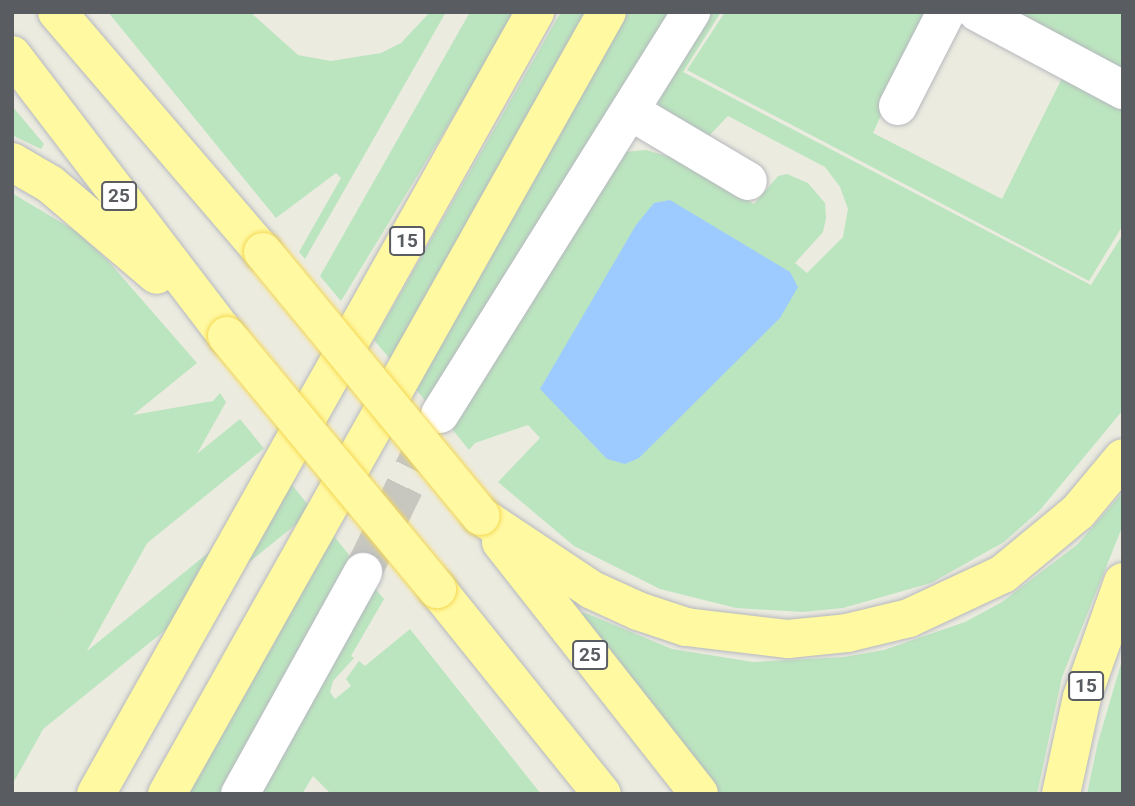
<!DOCTYPE html>
<html>
<head>
<meta charset="utf-8">
<style>
  body { margin:0 }
  #map { position:relative; width:1135px; height:806px; overflow:hidden; background:#ecebe0; font-family:Roboto,sans-serif }
  div>[style] { position:absolute }
  [style*='--x'] { left:calc(var(--x)*1px); top:calc(var(--y)*1px); width:calc(var(--w)*1px); rotate:calc(var(--a)*1deg) }
  .green>* { inset:0; background:#bbe5bf; transform-origin:0 0 }
  .water>* { inset:0; background:#9dcbff }
  .minor-tunnel>* { height:38px; margin-top:-19px; transform-origin:0; background:repeating-linear-gradient(90deg,#c7c7c0 0 38px,transparent 0 57px) }
  .roads { filter:drop-shadow(0 0 2px #b6b8bd) drop-shadow(0 0 2px #b6b8bd) }
  .minor>* { height:38px; margin:-19px; padding:0 19px; transform-origin:19px; border-radius:19px; background:#fff }
  .major>* { height:38px; margin:-19px; padding:0 19px; transform-origin:19px; border-radius:19px; background:#fff9a2 }
  .bridges { filter:drop-shadow(0 0 2px #f5d750) drop-shadow(0 0 2px #f5d750) }
  .major-bridge>* { height:38px; margin:-19px; padding:0 19px; transform-origin:19px; border-radius:19px; background:#fff9a2 }
  span { translate:-50% -50%; white-space:nowrap; text-align:center; line-height:1.15; -webkit-text-stroke:7px #fff; paint-order:stroke }
  .shield-label span { padding:2px 5px; background:#fff; border:2px solid; border-radius:5px; -webkit-text-stroke-width:0 }
  .shield-label { font-size:19px; color:#595c61; font-weight:700 }
  .frame { position:absolute; inset:0; border:14px solid #595c61; pointer-events:none }
</style>
</head>
<body>
<div id="map">
  <div class="green">
    <i style="clip-path:polygon(108px 12px,250px 12px,298px 55px,331px 61px,381px 53px,401px 43px,430px 12px,446px 12px,305px 259px,299px 252px,341px 178px,336px 173px,276px 218px)"></i>
    <i style="clip-path:polygon(470px 12px,517px 12px,341px 301px,320px 276px)"></i>
    <i style="clip-path:polygon(561px 12px,593px 12px,395px 365px,374px 340px)"></i>
    <i style="clip-path:polygon(624px 12px,674px 12px,432px 409px,414px 387px)"></i>
    <i style="clip-path:polygon(704px 12px,721px 12px,683px 72px,1091px 285px,1123px 234px,1123px 410px,1040px 510px,1004px 542px,931px 583px,843px 608px,803px 612px,736px 608px,660px 589px,574px 546px,498px 482px,540px 438px,528px 425px,475px 443px,469px 450px,452px 429px,625px 152px,646px 150px,680px 160px,754px 204px,778px 176px,787px 174px,808px 183px,825px 203px,826px 218px,823px 232px,795px 263px,807px 273px,843px 237px,848px 209px,840px 187px,825px 167px,728px 116px,707px 138px,662px 111px,657px 101px)"></i>
    <i style="clip-path:polygon(725px 12px,922px 12px,923px 23px,873px 133px,1002px 199px,1067px 68px,1123px 97px,1123px 225px,1089px 281px,687px 70px)"></i>
    <i style="clip-path:polygon(996px 12px,1123px 12px,1123px 79px)"></i>
    <i style="clip-path:polygon(12px 106px,44px 144px,41px 149px,12px 135px)"></i>
    <i style="clip-path:polygon(12px 193px,77px 232px,109px 262px,197px 363px,133px 415px,213px 401px,220px 393px,226px 402px,12px 785px)"></i>
    <i style="left:240px;top:419px;width:38px;height:429px;rotate:51deg"></i>
    <i style="left:292px;top:485px;width:33px;height:354px;rotate:51deg"></i>
    <i style="clip-path:polygon(1123px 492px,1123px 525px,1062px 677px,1037px 794px,716px 794px,578px 620px,583px 612px,672px 649px,753px 662px,844px 657px,884px 650px,965px 622px,1002px 602px,1078px 544px)"></i>
    <i style="clip-path:polygon(330px 531px,353px 560px,233px 794px,185px 794px)"></i>
    <i style="clip-path:polygon(373px 586px,384px 599px,351px 656px,354px 658px,333px 681px,330px 692px,335px 699px,351px 686px,346px 679px,359px 661px,365px 666px,410px 629px,541px 794px,331px 794px,313px 776px,302px 794px,258px 794px)"></i>
    <i style="clip-path:polygon(1123px 657px,1123px 794px,1087px 794px,1098px 742px)"></i>
  </div>
  <div class="water">
    <i style="clip-path:polygon(670px 200px,790px 272px,798px 287px,780px 318px,639px 458px,625px 464px,607px 459px,540px 389px,636px 225px,654px 203px)"></i>
  </div>
  <div class="minor-tunnel">
    <i style="--x:363;--y:572;--w:169;--a:-64"></i>
  </div>
  <div class="roads">
    <div class="minor">
      <i style="--x:977;--y:12;--w:166;--a:28.1"></i>
      <i style="--x:898;--y:106;--w:106;--a:-62.9"></i>
      <i style="--x:630;--y:111;--w:137;--a:30.7"></i>
      <i style="--x:440;--y:414;--w:474;--a:-58"></i>
      <i style="--x:240;--y:794;--w:254;--a:-61"></i>
    </div>
    <div class="major">
      <i style="--x:57;--y:12;--w:316;--a:49.4"></i>
      <i style="--x:12;--y:55;--w:354;--a:52.6"></i>
      <i style="--x:12;--y:162;--w:44;--a:30.1"></i>
      <i style="--x:50;--y:184;--w:140;--a:40.4"></i>
      <i style="--x:481;--y:516;--w:133;--a:33.7"></i>
      <i style="--x:592;--y:590;--w:51;--a:24.5"></i>
      <i style="--x:638;--y:611;--w:51;--a:18.4"></i>
      <i style="--x:686;--y:627;--w:103;--a:6.7"></i>
      <i style="--x:788;--y:639;--w:59;--a:-5.8"></i>
      <i style="--x:847;--y:633;--w:64;--a:-13.6"></i>
      <i style="--x:909;--y:618;--w:104;--a:-25.1"></i>
      <i style="--x:1003;--y:574;--w:97;--a:-39.6"></i>
      <i style="--x:1078;--y:512;--w:70;--a:-50.2"></i>
      <i style="--x:501;--y:542;--w:320;--a:51.8"></i>
      <i style="--x:437;--y:589;--w:263;--a:51.2"></i>
      <i style="--x:96;--y:794;--w:897;--a:-60.69"></i>
      <i style="--x:167;--y:794;--w:897;--a:-60.64"></i>
      <i style="--x:1061;--y:794;--w:99;--a:-77.8"></i>
      <i style="--x:1082;--y:697;--w:122;--a:-70.4"></i>
    </div>
  </div>
  <div class="bridges">
    <div class="major-bridge">
      <i style="--x:263;--y:252;--w:342;--a:50.5"></i>
      <i style="--x:227;--y:336;--w:329;--a:50.3"></i>
    </div>
  </div>
  <div class="shield-label">
    <span style="left:119px;top:196px">25</span>
    <span style="left:407px;top:241px">15</span>
    <span style="left:590px;top:655px">25</span>
    <span style="left:1086px;top:686px">15</span>
  </div>
  <div class="frame"></div>
</div>
</body>
</html>
